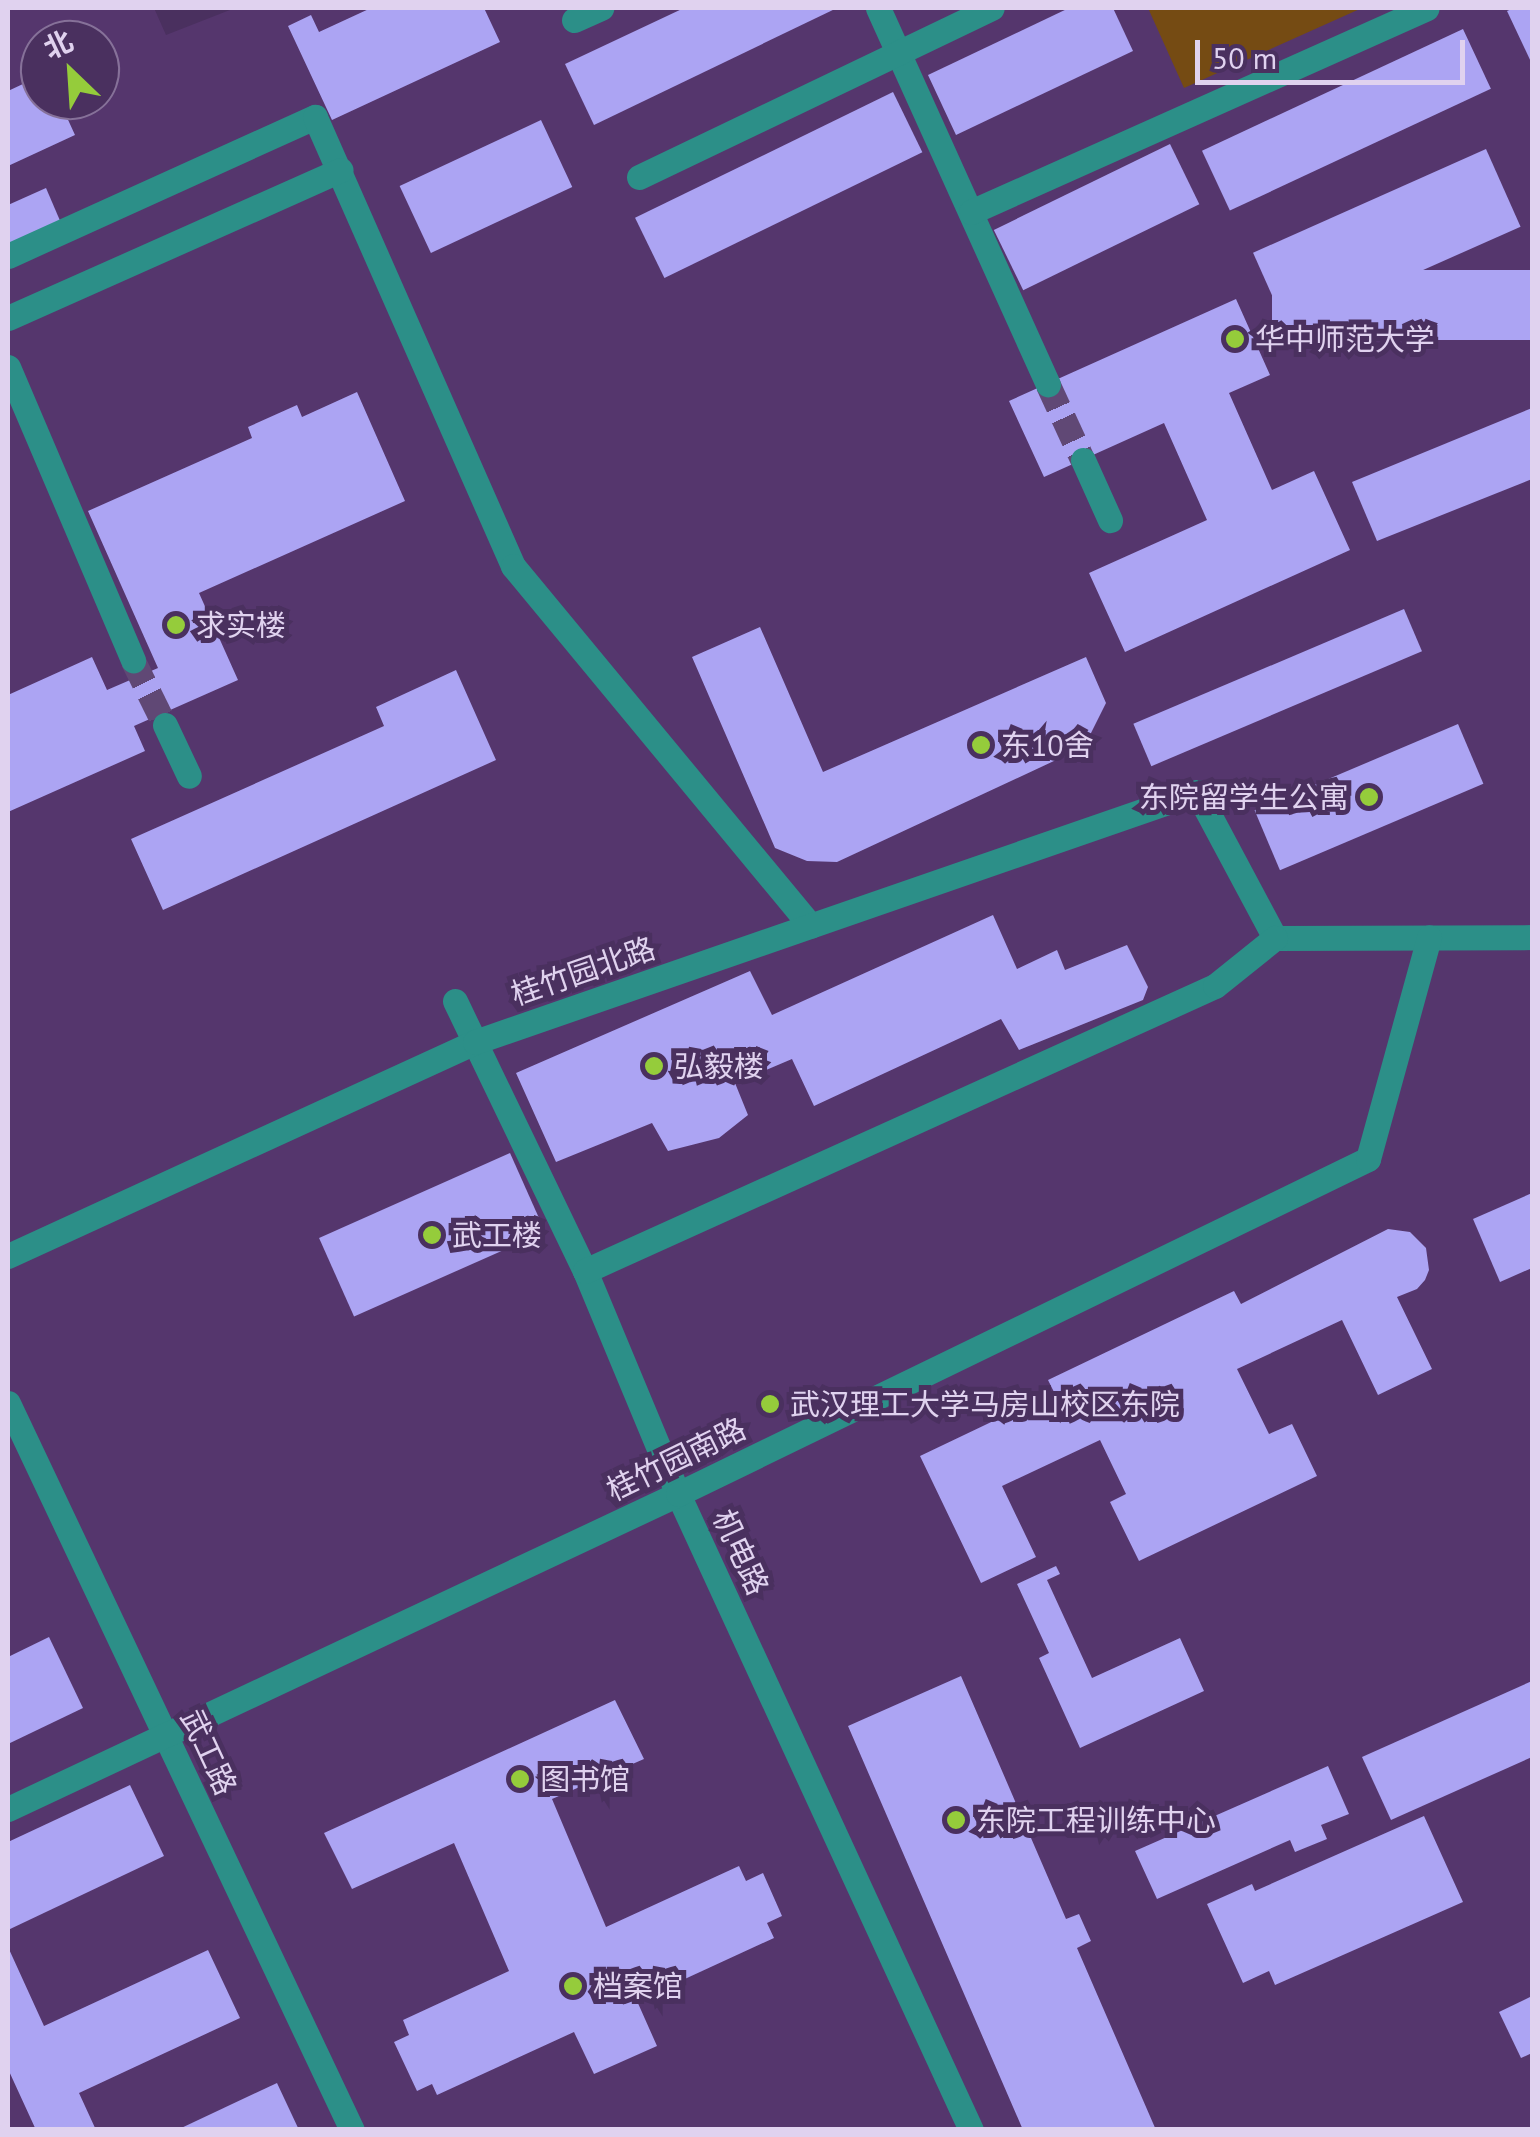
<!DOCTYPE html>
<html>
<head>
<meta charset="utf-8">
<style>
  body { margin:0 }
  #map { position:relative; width:1540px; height:2137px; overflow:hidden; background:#4a305f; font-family:"PT Sans","Noto Sans SC",sans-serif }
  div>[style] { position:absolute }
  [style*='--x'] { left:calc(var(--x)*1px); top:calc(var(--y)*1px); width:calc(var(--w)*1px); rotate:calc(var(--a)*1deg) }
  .built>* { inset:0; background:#55366d }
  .green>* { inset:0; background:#754b13 }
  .building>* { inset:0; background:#aca4f3; transform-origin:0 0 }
  .minor-tunnel>* { height:25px; margin-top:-12.5px; transform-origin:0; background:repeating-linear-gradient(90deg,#604875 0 25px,transparent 0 37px) }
  .minor>* { height:25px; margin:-12.5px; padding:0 12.5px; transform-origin:12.5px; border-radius:12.5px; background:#2c8f88 }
  .dots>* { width:28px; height:28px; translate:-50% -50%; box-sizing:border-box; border:5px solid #4a305f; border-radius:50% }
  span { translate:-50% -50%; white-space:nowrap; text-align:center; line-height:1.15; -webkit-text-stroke:10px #4a305f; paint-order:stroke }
  .poi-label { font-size:30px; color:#e0d2ef }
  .left { translate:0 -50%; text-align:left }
  .right { translate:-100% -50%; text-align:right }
  .street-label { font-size:30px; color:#e0d2ef }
  .frame { position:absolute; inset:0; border:10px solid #e0d2ef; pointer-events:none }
  .north { position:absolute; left:20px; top:20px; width:100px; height:100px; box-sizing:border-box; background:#4a305f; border:2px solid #867199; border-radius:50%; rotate:335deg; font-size:28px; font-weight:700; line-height:40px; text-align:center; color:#e0d2ef }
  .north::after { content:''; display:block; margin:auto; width:35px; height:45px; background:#95cc3b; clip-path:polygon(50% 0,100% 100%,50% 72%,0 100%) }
  .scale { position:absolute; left:1195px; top:40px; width:270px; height:45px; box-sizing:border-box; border:5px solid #e0d2ef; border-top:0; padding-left:12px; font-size:30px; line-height:35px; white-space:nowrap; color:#e0d2ef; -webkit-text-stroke:8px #4a305f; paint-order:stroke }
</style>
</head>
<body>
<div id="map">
  <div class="built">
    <i style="clip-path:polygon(evenodd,8px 8px,154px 8px,166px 35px,235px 8px,1532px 8px,1532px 2129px,8px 2130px,8px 8px,40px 40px,100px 40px,100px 100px,40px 100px,40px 40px)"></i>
  </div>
  <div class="green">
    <i style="clip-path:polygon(1148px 8px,1362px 8px,1184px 88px)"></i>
  </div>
  <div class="building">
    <i style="clip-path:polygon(371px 8px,484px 8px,500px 42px,332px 120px,288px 26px,311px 15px,319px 32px)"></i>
    <i style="clip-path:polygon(684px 8px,837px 8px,594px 125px,565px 64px)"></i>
    <i style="clip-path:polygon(1069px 8px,1113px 8px,1133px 51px,956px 135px,928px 75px)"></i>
    <i style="clip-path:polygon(1514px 8px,1532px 8px,1532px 64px,1507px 11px)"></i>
    <i style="left:1463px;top:29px;width:66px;height:288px;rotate:65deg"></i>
    <i style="clip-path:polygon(40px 76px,40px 100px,59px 100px,75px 135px,8px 166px,8px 91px)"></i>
    <i style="left:893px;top:92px;width:67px;height:287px;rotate:64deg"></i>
    <i style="left:541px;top:120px;width:74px;height:156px;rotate:65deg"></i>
    <i style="left:1170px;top:144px;width:67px;height:196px;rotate:64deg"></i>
    <i style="left:1486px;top:149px;width:85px;height:255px;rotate:66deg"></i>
    <i style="clip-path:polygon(46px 188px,61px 223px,8px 246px,8px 205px)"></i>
    <i style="left:1532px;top:270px;width:70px;height:260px;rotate:90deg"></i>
    <i style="clip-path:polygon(1236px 299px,1270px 375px,1229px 393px,1272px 490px,1314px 471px,1350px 550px,1125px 652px,1089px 573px,1207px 520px,1164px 423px,1044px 477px,1009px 401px)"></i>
    <i style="clip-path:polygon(357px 392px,405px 501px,199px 593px,238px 680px,134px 726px,145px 751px,8px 812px,8px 695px,92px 657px,107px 690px,158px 668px,88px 511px,252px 438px,248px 427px,297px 405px,302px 417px)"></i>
    <i style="clip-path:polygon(1532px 408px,1532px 479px,1377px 541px,1352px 482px)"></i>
    <i style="left:1404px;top:609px;width:46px;height:294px;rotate:67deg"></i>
    <i style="clip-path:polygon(760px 627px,823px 772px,1086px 657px,1106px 703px,1089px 737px,1069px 754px,837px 862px,807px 861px,775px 848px,692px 657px)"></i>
    <i style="clip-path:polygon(456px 670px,496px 760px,163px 910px,131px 839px,384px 726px,376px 707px)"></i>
    <i style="left:1458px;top:724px;width:65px;height:221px;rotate:67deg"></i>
    <i style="clip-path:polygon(993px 915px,1017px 969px,1057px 950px,1065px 970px,1127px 945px,1148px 987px,1143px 1000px,1019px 1050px,1001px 1019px,814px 1106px,792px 1059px,735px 1083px,748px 1115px,719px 1138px,668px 1151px,652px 1123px,556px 1162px,516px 1073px,750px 971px,772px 1015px)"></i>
    <i style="left:510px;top:1153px;width:86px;height:209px;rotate:66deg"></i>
    <i style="clip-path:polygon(1532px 1193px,1532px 1268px,1500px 1282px,1473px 1219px)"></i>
    <i style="clip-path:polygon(1388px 1229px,1410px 1232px,1426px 1248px,1429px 1270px,1425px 1280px,1417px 1289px,1397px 1297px,1432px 1369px,1378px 1395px,1342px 1320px,1237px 1369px,1269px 1434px,1292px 1424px,1317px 1476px,1139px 1561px,1110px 1502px,1126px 1494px,1100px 1440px,1002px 1486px,1036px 1557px,981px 1583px,920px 1456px,1054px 1392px,1048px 1380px,1234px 1291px,1241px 1304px)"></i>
    <i style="clip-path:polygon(1056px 1566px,1060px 1574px,1047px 1580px,1092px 1678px,1180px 1638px,1204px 1691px,1080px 1748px,1039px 1658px,1049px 1653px,1017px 1584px)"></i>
    <i style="clip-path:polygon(49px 1637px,83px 1708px,8px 1744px,8px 1657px)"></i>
    <i style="clip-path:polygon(961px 1676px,1066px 1919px,1079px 1914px,1091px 1941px,1077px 1948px,1156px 2130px,1023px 2130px,848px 1726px)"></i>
    <i style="clip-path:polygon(1532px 1681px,1532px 1757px,1391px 1820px,1362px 1757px)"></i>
    <i style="clip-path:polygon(615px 1700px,644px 1759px,552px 1799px,606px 1927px,739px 1866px,746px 1881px,763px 1873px,782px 1916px,767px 1923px,774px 1938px,637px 2001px,657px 2046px,594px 2074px,574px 2032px,437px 2095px,432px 2084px,417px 2091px,394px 2042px,409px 2035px,403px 2020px,509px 1971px,454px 1843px,352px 1889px,324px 1833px)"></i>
    <i style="clip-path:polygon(1328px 1766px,1349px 1814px,1321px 1825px,1327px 1839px,1295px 1852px,1290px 1840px,1157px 1899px,1135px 1851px)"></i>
    <i style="clip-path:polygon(130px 1785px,164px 1856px,8px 1930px,8px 1842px)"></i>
    <i style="clip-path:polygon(1424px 1816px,1463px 1902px,1275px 1985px,1269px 1971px,1243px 1983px,1207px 1904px,1252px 1884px,1255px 1891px)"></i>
    <i style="clip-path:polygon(8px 1947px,44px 2026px,208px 1950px,240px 2018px,79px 2093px,96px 2130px,36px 2130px,8px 2069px)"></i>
    <i style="clip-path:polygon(1532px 1996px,1532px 2053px,1521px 2058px,1499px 2012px)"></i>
    <i style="clip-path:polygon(277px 2083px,299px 2130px,177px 2130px)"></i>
  </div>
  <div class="minor-tunnel">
    <i style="--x:1048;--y:384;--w:84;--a:65.3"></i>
    <i style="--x:133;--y:660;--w:72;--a:63.8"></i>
  </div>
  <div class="minor">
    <i style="--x:878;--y:8;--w:413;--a:65.7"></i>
    <i style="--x:574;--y:20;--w:30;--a:-24"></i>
    <i style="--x:639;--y:177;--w:391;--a:-25.6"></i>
    <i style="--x:971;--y:212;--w:499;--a:-24.1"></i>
    <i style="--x:8;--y:256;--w:337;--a:-24.4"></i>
    <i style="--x:315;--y:117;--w:491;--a:66.2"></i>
    <i style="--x:513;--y:566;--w:467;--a:50.4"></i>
    <i style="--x:8;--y:318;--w:364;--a:-24"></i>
    <i style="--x:8;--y:367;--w:319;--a:66.9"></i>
    <i style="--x:1083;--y:460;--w:66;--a:65.8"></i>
    <i style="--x:165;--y:725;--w:56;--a:64.8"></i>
    <i style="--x:455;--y:1001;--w:300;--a:64.3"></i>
    <i style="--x:585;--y:1271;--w:242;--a:67.4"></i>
    <i style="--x:678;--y:1494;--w:700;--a:65.26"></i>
    <i style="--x:8;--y:1256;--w:514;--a:-24.62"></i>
    <i style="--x:475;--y:1042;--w:764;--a:-19.1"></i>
    <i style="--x:1197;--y:792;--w:166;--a:61.9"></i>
    <i style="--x:1275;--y:938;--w:257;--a:-0.2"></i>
    <i style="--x:585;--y:1271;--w:691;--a:-24.34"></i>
    <i style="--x:1215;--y:986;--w:77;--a:-38.7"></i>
    <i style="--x:8;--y:1403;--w:804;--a:64.68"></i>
    <i style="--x:8;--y:1809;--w:740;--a:-25.18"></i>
    <i style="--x:678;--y:1494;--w:767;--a:-25.9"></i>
    <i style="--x:1368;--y:1159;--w:230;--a:-74.6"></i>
  </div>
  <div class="dots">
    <i style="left:1235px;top:339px;background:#95cc3b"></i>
    <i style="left:176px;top:625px;background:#95cc3b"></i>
    <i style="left:981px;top:745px;background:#95cc3b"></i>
    <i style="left:1369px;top:797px;background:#95cc3b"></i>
    <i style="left:654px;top:1066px;background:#95cc3b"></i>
    <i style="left:432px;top:1235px;background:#95cc3b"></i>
    <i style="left:770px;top:1404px;background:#95cc3b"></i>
    <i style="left:520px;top:1779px;background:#95cc3b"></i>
    <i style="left:956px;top:1820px;background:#95cc3b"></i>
    <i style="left:573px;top:1986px;background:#95cc3b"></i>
  </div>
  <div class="poi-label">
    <span class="left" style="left:1255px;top:339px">华中师范大学</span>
    <span class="left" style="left:196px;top:625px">求实楼</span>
    <span class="left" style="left:1001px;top:745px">东10舍</span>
    <span class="right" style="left:1349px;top:797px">东院留学生公寓</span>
    <span class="left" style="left:674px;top:1066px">弘毅楼</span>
    <span class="left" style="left:452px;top:1235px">武工楼</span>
    <span class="left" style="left:790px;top:1404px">武汉理工大学马房山校区东院</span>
    <span class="left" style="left:540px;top:1779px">图书馆</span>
    <span class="left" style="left:976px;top:1820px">东院工程训练中心</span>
    <span class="left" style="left:593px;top:1986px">档案馆</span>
  </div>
  <div class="street-label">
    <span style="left:583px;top:971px;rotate:-19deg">桂竹园北路</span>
    <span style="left:676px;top:1459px;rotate:-26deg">桂竹园南路</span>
    <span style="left:741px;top:1552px;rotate:65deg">机电路</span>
    <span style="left:209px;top:1752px;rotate:65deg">武工路</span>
  </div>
  <div class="frame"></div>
  <div class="north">北</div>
  <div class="scale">50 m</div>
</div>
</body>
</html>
